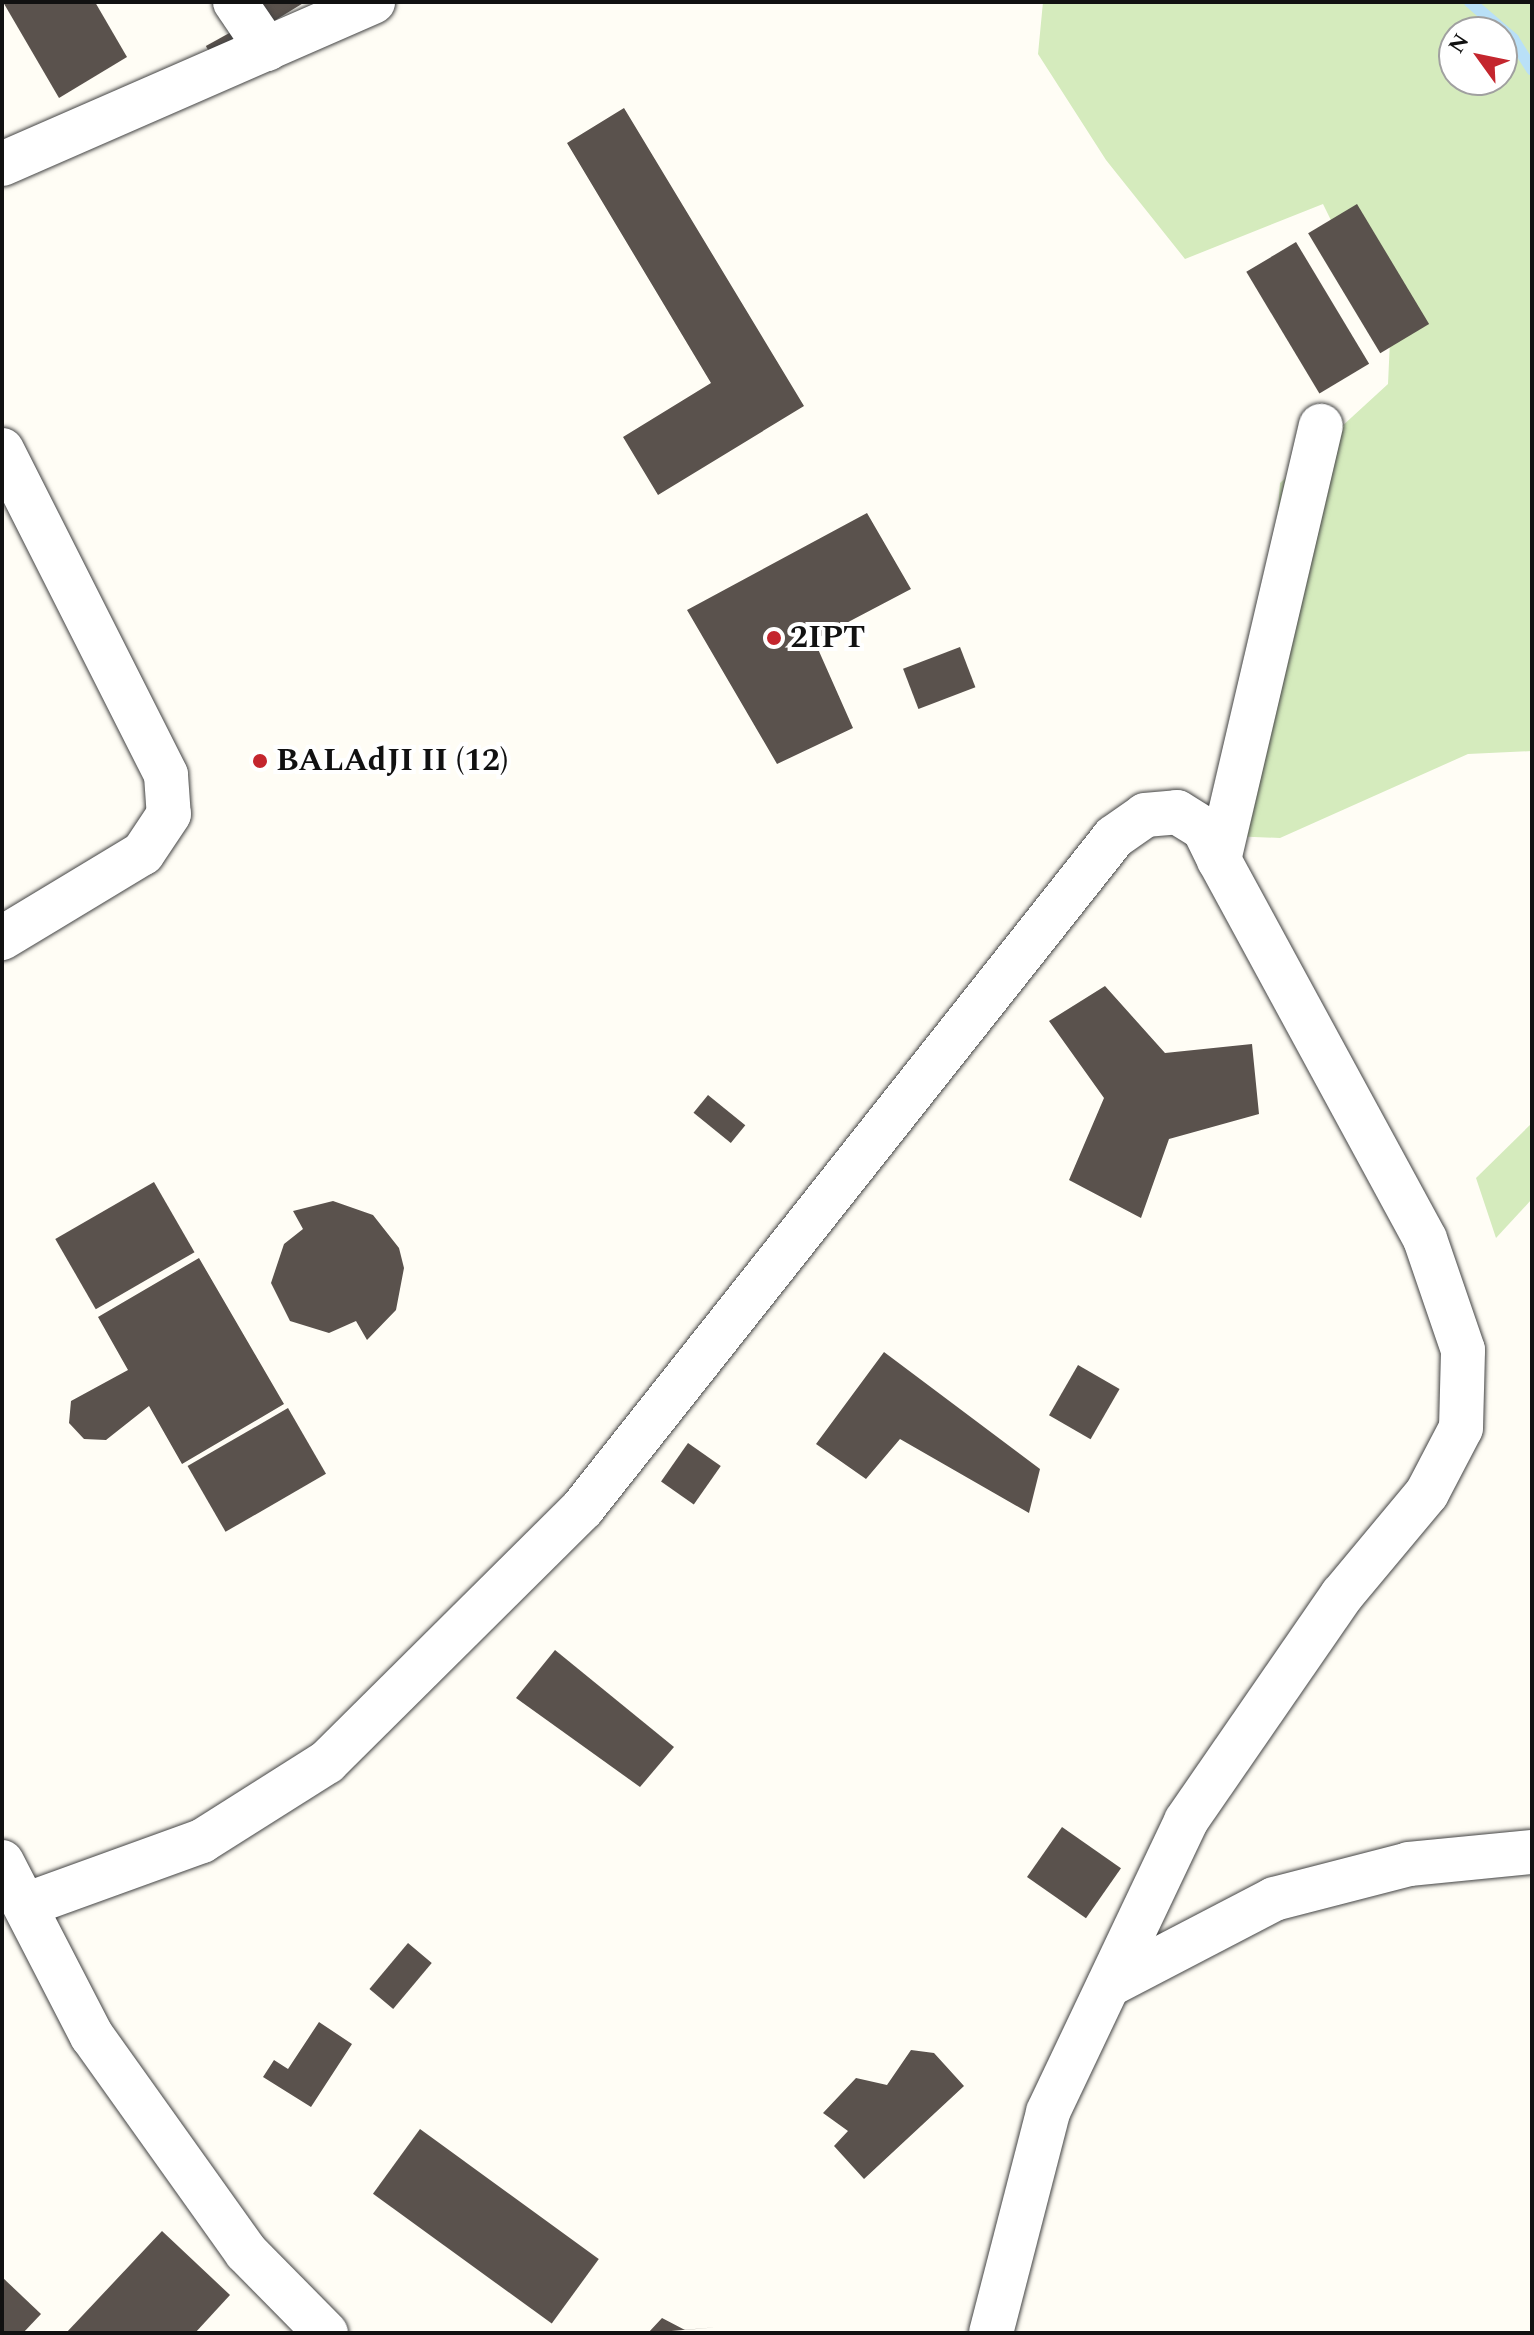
<!DOCTYPE html>
<html>
<head>
<meta charset="utf-8">
<style>
  body { margin:0 }
  #map { position:relative; width:1534px; height:2335px; overflow:hidden; background:#fffdf5; font-family:Spectral,serif }
  div>[style] { position:absolute }
  [style*='--x'] { left:calc(var(--x)*1px); top:calc(var(--y)*1px); width:calc(var(--w)*1px); rotate:calc(var(--a)*1deg) }
  .green>* { inset:0; background:#d5ebbd }
  .stream>* { height:12px; margin:-6px; padding:0 6px; transform-origin:6px; border-radius:6px; background:#b9e0f7 }
  .building>* { inset:0; background:#5a524d; transform-origin:0 0 }
  .roads { filter:drop-shadow(0 0 2px #444) drop-shadow(0 0 2px #444) }
  .minor>* { height:44px; margin:-22px; padding:0 22px; transform-origin:22px; border-radius:22px; background:#fff }
  .tertiary>* { height:44px; margin:-22px; padding:0 22px; transform-origin:22px; border-radius:22px; background:#fff }
  .dots>* { width:22px; height:22px; translate:-50% -50%; box-sizing:border-box; border:4px solid #fff; border-radius:50% }
  span { translate:-50% -50%; white-space:nowrap; text-align:center; line-height:1.15; -webkit-text-stroke:8px #fff; paint-order:stroke }
  .poi-label { font-size:32px; color:#111; font-weight:700 }
  .left { translate:0 -50%; text-align:left }
  .frame { position:absolute; inset:0; border:4px solid #111; pointer-events:none }
  .north { position:absolute; left:1438px; top:16px; width:80px; height:80px; box-sizing:border-box; background:#fff; border:2px solid #a0a0a0; border-radius:50%; rotate:303deg; font-size:22px; font-weight:700; line-height:32px; text-align:center; color:#111 }
  .north::after { content:''; display:block; margin:auto; width:28px; height:36px; background:#c4262e; clip-path:polygon(50% 0,100% 100%,50% 72%,0 100%) }
</style>
</head>
<body>
<div id="map">
  <div class="green">
    <i style="clip-path:polygon(evenodd,1043px 2px,1532px 2px,1532px 751px,1468px 754px,1280px 838px,1206px 835px,1273px 573px,1280px 483px,1388px 384px,1390px 340px,1323px 204px,1185px 259px,1106px 160px,1038px 54px,1043px 2px,1454px 32px,1502px 32px,1502px 80px,1454px 80px,1454px 32px)"></i>
    <i style="clip-path:polygon(1532px 1123px,1532px 1199px,1496px 1238px,1476px 1178px)"></i>
  </div>
  <div class="stream">
    <i style="--x:1470;--y:2;--w:57;--a:40.7"></i>
    <i style="--x:1513;--y:39;--w:36;--a:58"></i>
  </div>
  <div class="building">
    <i style="clip-path:polygon(3px 2px,95px 2px,127px 57px,59px 98px)"></i>
    <i style="clip-path:polygon(261px 2px,305px 2px,274px 21px)"></i>
    <i style="left:233px;top:31px;width:23px;height:31px;rotate:61deg"></i>
    <i style="clip-path:polygon(624px 108px,804px 406px,658px 495px,623px 437px,711px 383px,567px 143px)"></i>
    <i style="left:1357px;top:204px;width:140px;height:57px;rotate:59deg"></i>
    <i style="left:1296px;top:242px;width:142px;height:58px;rotate:59deg"></i>
    <i style="clip-path:polygon(867px 513px,911px 589px,814px 640px,853px 728px,777px 764px,687px 610px)"></i>
    <i style="left:960px;top:647px;width:43px;height:61px;rotate:69deg"></i>
    <i style="clip-path:polygon(1105px 986px,1165px 1053px,1252px 1044px,1259px 1114px,1169px 1139px,1141px 1218px,1069px 1180px,1104px 1098px,1049px 1021px)"></i>
    <i style="left:708px;top:1095px;width:48px;height:23px;rotate:39deg"></i>
    <i style="left:154px;top:1182px;width:81px;height:114px;rotate:60deg"></i>
    <i style="clip-path:polygon(333px 1201px,373px 1215px,399px 1248px,404px 1268px,396px 1310px,367px 1340px,356px 1321px,329px 1333px,290px 1321px,271px 1283px,284px 1244px,303px 1229px,293px 1211px)"></i>
    <i style="clip-path:polygon(199px 1258px,284px 1404px,182px 1464px,149px 1406px,106px 1440px,84px 1439px,69px 1423px,71px 1401px,128px 1370px,98px 1317px)"></i>
    <i style="clip-path:polygon(884px 1352px,1040px 1469px,1029px 1513px,900px 1439px,866px 1479px,816px 1444px)"></i>
    <i style="left:1078px;top:1365px;width:48px;height:58px;rotate:30deg"></i>
    <i style="left:288px;top:1408px;width:76px;height:116px;rotate:60deg"></i>
    <i style="left:688px;top:1443px;width:40px;height:47px;rotate:35deg"></i>
    <i style="clip-path:polygon(555px 1650px,674px 1747px,640px 1787px,516px 1698px)"></i>
    <i style="left:1062px;top:1827px;width:72px;height:61px;rotate:35deg"></i>
    <i style="left:408px;top:1943px;width:31px;height:60px;rotate:40deg"></i>
    <i style="clip-path:polygon(319px 2022px,352px 2044px,311px 2107px,263px 2077px,274px 2060px,288px 2069px)"></i>
    <i style="clip-path:polygon(911px 2050px,934px 2053px,964px 2086px,864px 2179px,834px 2146px,848px 2131px,823px 2113px,856px 2078px,887px 2085px)"></i>
    <i style="left:420px;top:2129px;width:221px;height:80px;rotate:36deg"></i>
    <i style="clip-path:polygon(162px 2231px,230px 2295px,195px 2333px,66px 2333px)"></i>
    <i style="clip-path:polygon(2px 2277px,41px 2314px,23px 2333px,2px 2333px)"></i>
    <i style="clip-path:polygon(662px 2318px,685px 2330px,718px 2327px,648px 2333px)"></i>
  </div>
  <div class="roads">
    <div class="minor">
      <i style="--x:235;--y:2;--w:57;--a:55.8"></i>
      <i style="--x:2;--y:164;--w:405;--a:-23.6"></i>
      <i style="--x:2;--y:450;--w:364;--a:63.2"></i>
      <i style="--x:166;--y:775;--w:39;--a:86"></i>
      <i style="--x:169;--y:814;--w:47;--a:123.7"></i>
      <i style="--x:143;--y:853;--w:165;--a:148.9"></i>
      <i style="--x:28;--y:1904;--w:185;--a:-19.9"></i>
      <i style="--x:202;--y:1841;--w:148;--a:-32.3"></i>
      <i style="--x:327;--y:1762;--w:359;--a:-44.8"></i>
      <i style="--x:582;--y:1509;--w:857;--a:-51.63"></i>
      <i style="--x:1114;--y:837;--w:38;--a:-35"></i>
      <i style="--x:1145;--y:815;--w:32;--a:-5"></i>
      <i style="--x:1177;--y:812;--w:32;--a:32"></i>
      <i style="--x:1204;--y:829;--w:34;--a:64"></i>
      <i style="--x:1109;--y:1985;--w:186;--a:-27.5"></i>
      <i style="--x:1274;--y:1899;--w:139;--a:-14.5"></i>
      <i style="--x:1409;--y:1864;--w:124;--a:-5.6"></i>
      <i style="--x:991;--y:2333;--w:228;--a:-75.5"></i>
      <i style="--x:1048;--y:2112;--w:322;--a:-64.6"></i>
      <i style="--x:1186;--y:1821;--w:275;--a:-55.4"></i>
      <i style="--x:1342;--y:1595;--w:133;--a:-50.2"></i>
      <i style="--x:1427;--y:1493;--w:73;--a:-62.4"></i>
      <i style="--x:1461;--y:1428;--w:78;--a:-88.5"></i>
      <i style="--x:1463;--y:1350;--w:117;--a:-108.9"></i>
      <i style="--x:1425;--y:1239;--w:431;--a:-118.5"></i>
      <i style="--x:1219;--y:860;--w:446;--a:-76.8"></i>
    </div>
    <div class="tertiary">
      <i style="--x:2;--y:1862;--w:196;--a:62.7"></i>
      <i style="--x:92;--y:2036;--w:265;--a:54.5"></i>
      <i style="--x:246;--y:2252;--w:114;--a:45.4"></i>
    </div>
  </div>
  <div class="dots">
    <i style="left:774px;top:638px;background:#c4262e"></i>
    <i style="left:260px;top:761px;background:#c4262e"></i>
  </div>
  <div class="poi-label">
    <span class="left" style="left:790px;top:638px">2IPT</span>
    <span class="left" style="left:276px;top:761px">BALAdJI II (12)</span>
  </div>
  <div class="frame"></div>
  <div class="north">N</div>
</div>
</body>
</html>
